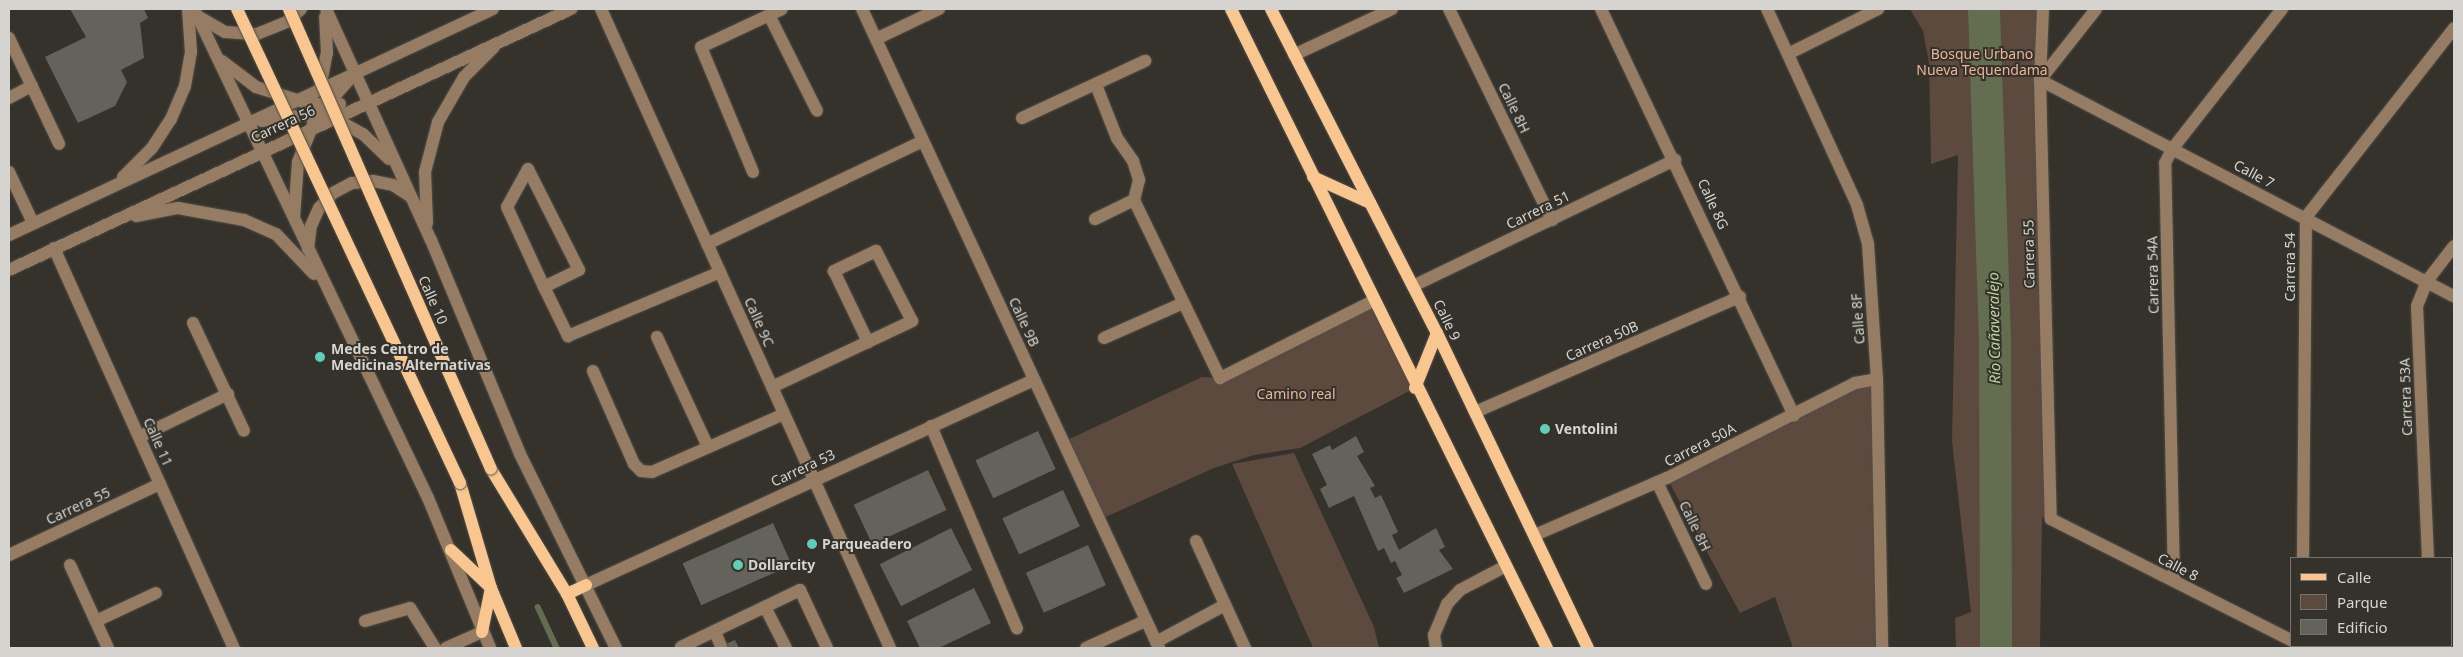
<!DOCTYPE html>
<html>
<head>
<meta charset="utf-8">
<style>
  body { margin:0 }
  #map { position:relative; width:2463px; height:657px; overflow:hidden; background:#34322b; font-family:"Noto Sans",sans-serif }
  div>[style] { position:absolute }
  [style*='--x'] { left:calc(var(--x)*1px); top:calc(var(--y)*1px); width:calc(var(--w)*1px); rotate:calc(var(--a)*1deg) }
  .green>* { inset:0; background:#5c4a3f }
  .stream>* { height:5.5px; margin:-2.75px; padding:0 2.75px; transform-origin:2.75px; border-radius:2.75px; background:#636d4f }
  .river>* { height:32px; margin:-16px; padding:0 16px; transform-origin:16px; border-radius:16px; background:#636d4f }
  .building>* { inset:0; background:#63625b; transform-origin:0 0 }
  .roads { filter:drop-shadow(0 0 1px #514f49) drop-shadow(0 0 1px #514f49) }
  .minor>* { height:12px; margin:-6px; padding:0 6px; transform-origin:6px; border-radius:6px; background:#957c62 }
  .major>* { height:12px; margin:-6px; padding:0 6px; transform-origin:6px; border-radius:6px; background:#f8c68e }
  .bridges { filter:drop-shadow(0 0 1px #514f49) drop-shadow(0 0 1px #514f49) }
  .major-bridge>* { height:12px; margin:-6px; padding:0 6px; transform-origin:6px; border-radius:6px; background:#f8c68e }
  .dots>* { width:14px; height:14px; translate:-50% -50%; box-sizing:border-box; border:2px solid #34322b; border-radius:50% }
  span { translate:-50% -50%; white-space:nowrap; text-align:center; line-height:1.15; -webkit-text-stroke:4px #34322b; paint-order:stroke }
  .park-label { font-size:14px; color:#ecb495 }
  .street-label { font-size:14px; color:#d6d4d0 }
  .poi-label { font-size:14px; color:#d6d4d0; font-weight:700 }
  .left { translate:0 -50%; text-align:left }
  .water-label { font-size:15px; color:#c0d39b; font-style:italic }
  .frame { position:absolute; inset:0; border:10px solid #d6d4d0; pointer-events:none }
  .legend { position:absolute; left:2290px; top:557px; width:162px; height:90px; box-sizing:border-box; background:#34322b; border:1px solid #75736d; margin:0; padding:6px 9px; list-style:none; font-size:15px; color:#d6d4d0 }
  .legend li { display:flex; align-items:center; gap:10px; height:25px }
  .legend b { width:25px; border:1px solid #75736d }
</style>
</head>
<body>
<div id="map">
  <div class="green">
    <i style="clip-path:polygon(1910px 9px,2043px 9px,2051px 519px,2042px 517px,2040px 648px,1956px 648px,1955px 618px,1971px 612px,1952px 441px,1958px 155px,1931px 164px,1929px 63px,1923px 31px)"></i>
    <i style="clip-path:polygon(1373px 301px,1415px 388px,1300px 448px,1254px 455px,1214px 468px,1099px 520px,1063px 442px,1202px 377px,1220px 378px)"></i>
    <i style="clip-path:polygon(1877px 379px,1882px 648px,1793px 648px,1775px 597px,1740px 613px,1667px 478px)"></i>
    <i style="clip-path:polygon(1294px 453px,1374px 627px,1379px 648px,1313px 648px,1232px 464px)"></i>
  </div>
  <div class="stream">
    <i style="--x:538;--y:607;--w:45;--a:65.1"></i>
  </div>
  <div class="river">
    <i style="--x:1984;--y:9;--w:330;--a:88.1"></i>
    <i style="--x:1995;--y:339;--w:309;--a:89.8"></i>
  </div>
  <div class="building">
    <i style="clip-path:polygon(70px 9px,144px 9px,148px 18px,140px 23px,144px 58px,121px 70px,127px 82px,115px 106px,78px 123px,45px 57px,86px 37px)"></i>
    <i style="left:1038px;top:431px;width:42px;height:69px;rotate:65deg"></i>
    <i style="clip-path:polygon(1356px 436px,1364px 452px,1357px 456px,1375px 486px,1370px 488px,1375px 498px,1381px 495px,1398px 532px,1392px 535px,1399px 550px,1436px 528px,1445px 547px,1439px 550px,1453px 569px,1404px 593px,1396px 578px,1402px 575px,1395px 561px,1391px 563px,1384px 548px,1378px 551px,1354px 496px,1329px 508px,1320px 489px,1327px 485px,1312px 454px,1330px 445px,1332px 450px)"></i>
    <i style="left:928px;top:470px;width:44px;height:82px;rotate:65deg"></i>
    <i style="left:1063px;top:490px;width:40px;height:67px;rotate:65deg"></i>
    <i style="left:773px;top:523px;width:46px;height:99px;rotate:66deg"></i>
    <i style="left:951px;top:528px;width:47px;height:80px;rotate:63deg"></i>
    <i style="left:1088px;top:545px;width:44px;height:68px;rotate:66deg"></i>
    <i style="clip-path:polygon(974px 588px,991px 623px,939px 648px,920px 648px,907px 621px)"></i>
    <i style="clip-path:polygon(735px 640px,739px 648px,716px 648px)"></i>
  </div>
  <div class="roads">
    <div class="minor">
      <i style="--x:194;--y:9;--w:542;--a:64.43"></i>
      <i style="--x:428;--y:498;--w:162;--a:67.5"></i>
      <i style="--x:326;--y:9;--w:254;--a:65.6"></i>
      <i style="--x:431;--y:240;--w:232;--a:67.4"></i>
      <i style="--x:520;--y:454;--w:216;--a:63.7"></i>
      <i style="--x:601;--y:9;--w:701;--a:65.66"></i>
      <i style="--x:862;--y:9;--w:705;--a:65.07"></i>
      <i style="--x:1449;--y:9;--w:235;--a:64"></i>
      <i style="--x:1601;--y:9;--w:450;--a:64.6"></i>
      <i style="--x:1767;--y:9;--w:216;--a:65.3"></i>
      <i style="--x:1857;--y:205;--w:41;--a:74.2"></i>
      <i style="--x:1868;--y:244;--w:135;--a:86.2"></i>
      <i style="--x:1877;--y:379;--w:269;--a:88.9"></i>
      <i style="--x:2043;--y:9;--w:71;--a:92.4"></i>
      <i style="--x:2040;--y:80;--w:439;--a:88.6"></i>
      <i style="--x:2051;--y:519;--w:270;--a:26.8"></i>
      <i style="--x:769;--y:15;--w:107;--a:63.4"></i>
      <i style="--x:199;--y:17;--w:30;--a:30"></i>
      <i style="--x:225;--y:32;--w:32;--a:4"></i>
      <i style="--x:257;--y:34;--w:32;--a:-22"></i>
      <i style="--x:287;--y:22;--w:19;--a:-43"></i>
      <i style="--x:9;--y:38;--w:117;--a:64.7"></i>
      <i style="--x:876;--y:39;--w:70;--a:-25.5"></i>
      <i style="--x:1788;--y:54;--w:101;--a:-26.6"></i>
      <i style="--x:1294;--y:55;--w:108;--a:-25.1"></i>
      <i style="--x:222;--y:61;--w:43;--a:37.4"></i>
      <i style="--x:256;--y:87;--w:57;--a:17.5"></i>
      <i style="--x:310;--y:104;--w:30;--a:0"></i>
      <i style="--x:2040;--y:80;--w:467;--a:27.6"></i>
      <i style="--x:2040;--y:80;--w:90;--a:-51.7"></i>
      <i style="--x:1096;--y:85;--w:57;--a:68.4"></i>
      <i style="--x:1117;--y:138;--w:28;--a:55"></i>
      <i style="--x:1133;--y:161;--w:20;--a:72"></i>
      <i style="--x:1139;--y:180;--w:21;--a:104"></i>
      <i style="--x:1134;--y:200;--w:198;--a:64.2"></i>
      <i style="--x:1220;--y:378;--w:171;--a:-26.7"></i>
      <i style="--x:320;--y:88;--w:36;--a:-79"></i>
      <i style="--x:327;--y:53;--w:36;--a:-93"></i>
      <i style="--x:9;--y:98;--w:26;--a:-28"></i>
      <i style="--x:1022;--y:118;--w:136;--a:-24.9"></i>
      <i style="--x:262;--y:121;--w:41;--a:-8.3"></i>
      <i style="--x:303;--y:115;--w:29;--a:4"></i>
      <i style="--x:332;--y:117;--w:35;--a:29"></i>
      <i style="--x:363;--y:134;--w:36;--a:44"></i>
      <i style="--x:9;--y:172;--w:56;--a:64.8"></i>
      <i style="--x:753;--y:172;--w:135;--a:-112.6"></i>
      <i style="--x:701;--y:47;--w:89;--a:-25.1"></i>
      <i style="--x:123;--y:177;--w:41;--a:-45"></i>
      <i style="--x:152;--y:148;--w:35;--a:-57"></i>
      <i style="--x:171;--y:119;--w:36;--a:-67"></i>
      <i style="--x:185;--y:86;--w:35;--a:-80"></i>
      <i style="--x:191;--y:52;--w:43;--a:-94"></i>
      <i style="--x:136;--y:216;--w:43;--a:-10.8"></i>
      <i style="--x:178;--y:208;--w:67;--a:10.3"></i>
      <i style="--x:244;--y:220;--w:35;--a:24"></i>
      <i style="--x:276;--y:234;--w:55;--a:46.5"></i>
      <i style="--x:294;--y:217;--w:55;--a:-85.8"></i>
      <i style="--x:298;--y:162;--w:48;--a:-68.2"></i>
      <i style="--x:316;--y:117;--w:48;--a:-48.4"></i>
      <i style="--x:1095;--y:219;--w:43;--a:-26"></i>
      <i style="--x:427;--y:223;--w:51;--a:-92.2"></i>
      <i style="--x:425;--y:172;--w:52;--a:-75.4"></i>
      <i style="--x:438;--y:122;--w:52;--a:-60"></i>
      <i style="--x:464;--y:77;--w:42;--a:-45"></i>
      <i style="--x:9;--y:235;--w:534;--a:-25.03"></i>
      <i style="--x:707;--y:244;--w:239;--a:-25.5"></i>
      <i style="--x:54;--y:248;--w:439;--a:65.8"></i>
      <i style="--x:308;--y:249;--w:23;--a:-83"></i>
      <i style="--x:311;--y:226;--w:20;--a:-66"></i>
      <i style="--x:319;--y:208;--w:21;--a:-47"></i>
      <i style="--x:333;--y:193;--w:21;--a:-28"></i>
      <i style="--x:352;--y:183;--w:21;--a:-5"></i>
      <i style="--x:373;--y:181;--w:20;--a:11"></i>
      <i style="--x:393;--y:185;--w:20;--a:33"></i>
      <i style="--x:9;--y:270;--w:620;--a:-24.91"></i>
      <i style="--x:1413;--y:286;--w:291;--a:-25.7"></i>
      <i style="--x:544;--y:287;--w:39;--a:-26"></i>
      <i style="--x:579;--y:270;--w:113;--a:-116.8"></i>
      <i style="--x:528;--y:169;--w:43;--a:118.9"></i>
      <i style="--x:507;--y:207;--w:88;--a:65.2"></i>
      <i style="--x:544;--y:287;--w:55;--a:63.9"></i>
      <i style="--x:568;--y:336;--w:165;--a:-22.8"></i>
      <i style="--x:193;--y:323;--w:119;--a:64.7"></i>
      <i style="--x:657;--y:337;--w:121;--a:65.1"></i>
      <i style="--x:1104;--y:338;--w:86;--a:-23.9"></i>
      <i style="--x:593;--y:371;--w:102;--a:66.2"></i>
      <i style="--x:634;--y:464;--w:10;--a:45"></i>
      <i style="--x:641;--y:471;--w:11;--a:5"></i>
      <i style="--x:652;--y:472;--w:144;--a:-23.7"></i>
      <i style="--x:772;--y:387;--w:155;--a:-25.2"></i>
      <i style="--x:912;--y:321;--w:79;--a:-117.2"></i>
      <i style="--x:876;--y:251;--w:47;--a:154.5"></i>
      <i style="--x:834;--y:271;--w:79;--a:64.4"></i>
      <i style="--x:1475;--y:412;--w:289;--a:-23.5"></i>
      <i style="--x:931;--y:426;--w:220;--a:67"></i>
      <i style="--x:139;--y:437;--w:99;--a:-25.8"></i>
      <i style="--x:1657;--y:482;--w:113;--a:64.3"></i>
      <i style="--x:1535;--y:535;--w:144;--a:-23.4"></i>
      <i style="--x:1667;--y:478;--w:211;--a:-26.8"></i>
      <i style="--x:1855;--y:383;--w:22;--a:-10"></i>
      <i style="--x:1196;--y:541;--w:118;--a:65.4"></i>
      <i style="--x:9;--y:555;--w:167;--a:-25.2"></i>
      <i style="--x:2303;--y:558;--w:341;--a:-89.5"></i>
      <i style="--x:2306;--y:217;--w:240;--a:-51.9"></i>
      <i style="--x:2428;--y:558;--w:252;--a:-92.5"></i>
      <i style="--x:2417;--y:306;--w:27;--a:-68"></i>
      <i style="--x:2427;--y:281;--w:44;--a:-52.4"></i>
      <i style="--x:70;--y:565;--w:91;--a:65.4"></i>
      <i style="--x:2174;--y:581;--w:418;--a:-91.2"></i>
      <i style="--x:2165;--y:163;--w:17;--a:-62"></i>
      <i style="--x:2173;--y:148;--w:177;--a:-51.9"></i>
      <i style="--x:586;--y:585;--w:493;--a:-24.6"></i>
      <i style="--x:765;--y:607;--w:46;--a:62.9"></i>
      <i style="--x:96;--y:621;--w:66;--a:-25"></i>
      <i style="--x:365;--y:621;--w:47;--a:-16.1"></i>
      <i style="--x:410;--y:608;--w:47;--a:58"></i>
      <i style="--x:715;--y:632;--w:15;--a:67"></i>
      <i style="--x:1156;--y:642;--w:78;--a:-28.2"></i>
      <i style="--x:2301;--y:646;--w:4;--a:27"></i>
      <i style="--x:2432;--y:646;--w:2;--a:90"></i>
      <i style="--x:681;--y:647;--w:132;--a:-25.6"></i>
      <i style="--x:800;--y:590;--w:64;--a:65"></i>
      <i style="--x:446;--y:648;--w:39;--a:-24"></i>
      <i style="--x:1086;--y:648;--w:65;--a:-24.6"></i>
      <i style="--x:1436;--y:648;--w:13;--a:-99"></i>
      <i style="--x:1434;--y:635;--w:34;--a:-67"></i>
      <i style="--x:1447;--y:604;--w:19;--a:-47"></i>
      <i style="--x:1460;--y:590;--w:50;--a:-27.6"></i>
    </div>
    <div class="major">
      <i style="--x:1231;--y:9;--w:713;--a:63.69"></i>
      <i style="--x:1271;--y:9;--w:364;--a:62.9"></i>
      <i style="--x:1437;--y:333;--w:349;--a:64.4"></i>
      <i style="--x:1313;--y:177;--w:63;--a:24.5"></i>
      <i style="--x:1415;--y:388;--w:59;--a:-68.2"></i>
      <i style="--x:491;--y:469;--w:146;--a:58.7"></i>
      <i style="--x:567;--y:594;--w:60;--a:64.3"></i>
      <i style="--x:460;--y:483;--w:109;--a:73.6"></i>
      <i style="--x:491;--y:588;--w:65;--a:67.4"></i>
      <i style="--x:451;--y:550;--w:55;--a:43.5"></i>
      <i style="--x:491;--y:588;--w:45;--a:101.6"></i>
      <i style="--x:567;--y:594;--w:21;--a:-25"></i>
    </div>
  </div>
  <div class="bridges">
    <div class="major-bridge">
      <i style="--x:237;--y:9;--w:524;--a:64.8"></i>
      <i style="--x:289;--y:9;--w:502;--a:66.29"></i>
    </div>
  </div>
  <div class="dots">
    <i style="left:320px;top:357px;background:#5eceb8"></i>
    <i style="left:1545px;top:429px;background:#5eceb8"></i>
    <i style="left:812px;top:544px;background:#5eceb8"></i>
    <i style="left:738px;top:565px;background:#5eceb8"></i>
  </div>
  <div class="park-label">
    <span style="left:1982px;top:62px">Bosque Urbano<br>Nueva Tequendama</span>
    <span style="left:1296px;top:394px">Camino real</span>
  </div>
  <div class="street-label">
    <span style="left:1514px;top:108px;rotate:64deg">Calle 8H</span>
    <span style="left:283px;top:124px;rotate:-25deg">Carrera 56</span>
    <span style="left:2254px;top:174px;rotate:28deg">Calle 7</span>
    <span style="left:1713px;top:204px;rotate:65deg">Calle 8G</span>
    <span style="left:1538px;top:210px;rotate:-26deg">Carrera 51</span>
    <span style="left:2029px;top:254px;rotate:-91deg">Carrera 55</span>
    <span style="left:2290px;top:267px;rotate:-90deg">Carrera 54</span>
    <span style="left:2153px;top:275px;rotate:-91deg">Carrera 54A</span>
    <span style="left:433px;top:300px;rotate:66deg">Calle 10</span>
    <span style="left:1858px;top:319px;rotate:-94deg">Calle 8F</span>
    <span style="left:1447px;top:320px;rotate:64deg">Calle 9</span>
    <span style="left:759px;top:322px;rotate:66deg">Calle 9C</span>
    <span style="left:1024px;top:322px;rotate:65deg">Calle 9B</span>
    <span style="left:1602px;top:341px;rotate:-24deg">Carrera 50B</span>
    <span style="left:2406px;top:397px;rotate:-92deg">Carrera 53A</span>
    <span style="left:158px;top:442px;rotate:66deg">Calle 11</span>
    <span style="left:1700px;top:445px;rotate:-27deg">Carrera 50A</span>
    <span style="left:803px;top:468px;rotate:-25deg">Carrera 53</span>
    <span style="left:78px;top:506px;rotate:-25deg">Carrera 55</span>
    <span style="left:1695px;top:526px;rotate:64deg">Calle 8H</span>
    <span style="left:2178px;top:567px;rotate:27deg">Calle 8</span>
  </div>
  <div class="poi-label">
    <span class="left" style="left:331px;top:357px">Medes Centro de<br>Medicinas Alternativas</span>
    <span class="left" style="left:1555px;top:429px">Ventolini</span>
    <span class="left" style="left:822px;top:544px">Parqueadero</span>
    <span class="left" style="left:748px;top:565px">Dollarcity</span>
  </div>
  <div class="water-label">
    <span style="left:1994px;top:328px;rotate:-91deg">Río Cañaveralejo</span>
  </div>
  <div class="frame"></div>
  <ul class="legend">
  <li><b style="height:6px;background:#f8c68e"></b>Calle</li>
  <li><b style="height:14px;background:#5c4a3f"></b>Parque</li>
  <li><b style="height:14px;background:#63625b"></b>Edificio</li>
  </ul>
</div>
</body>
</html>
